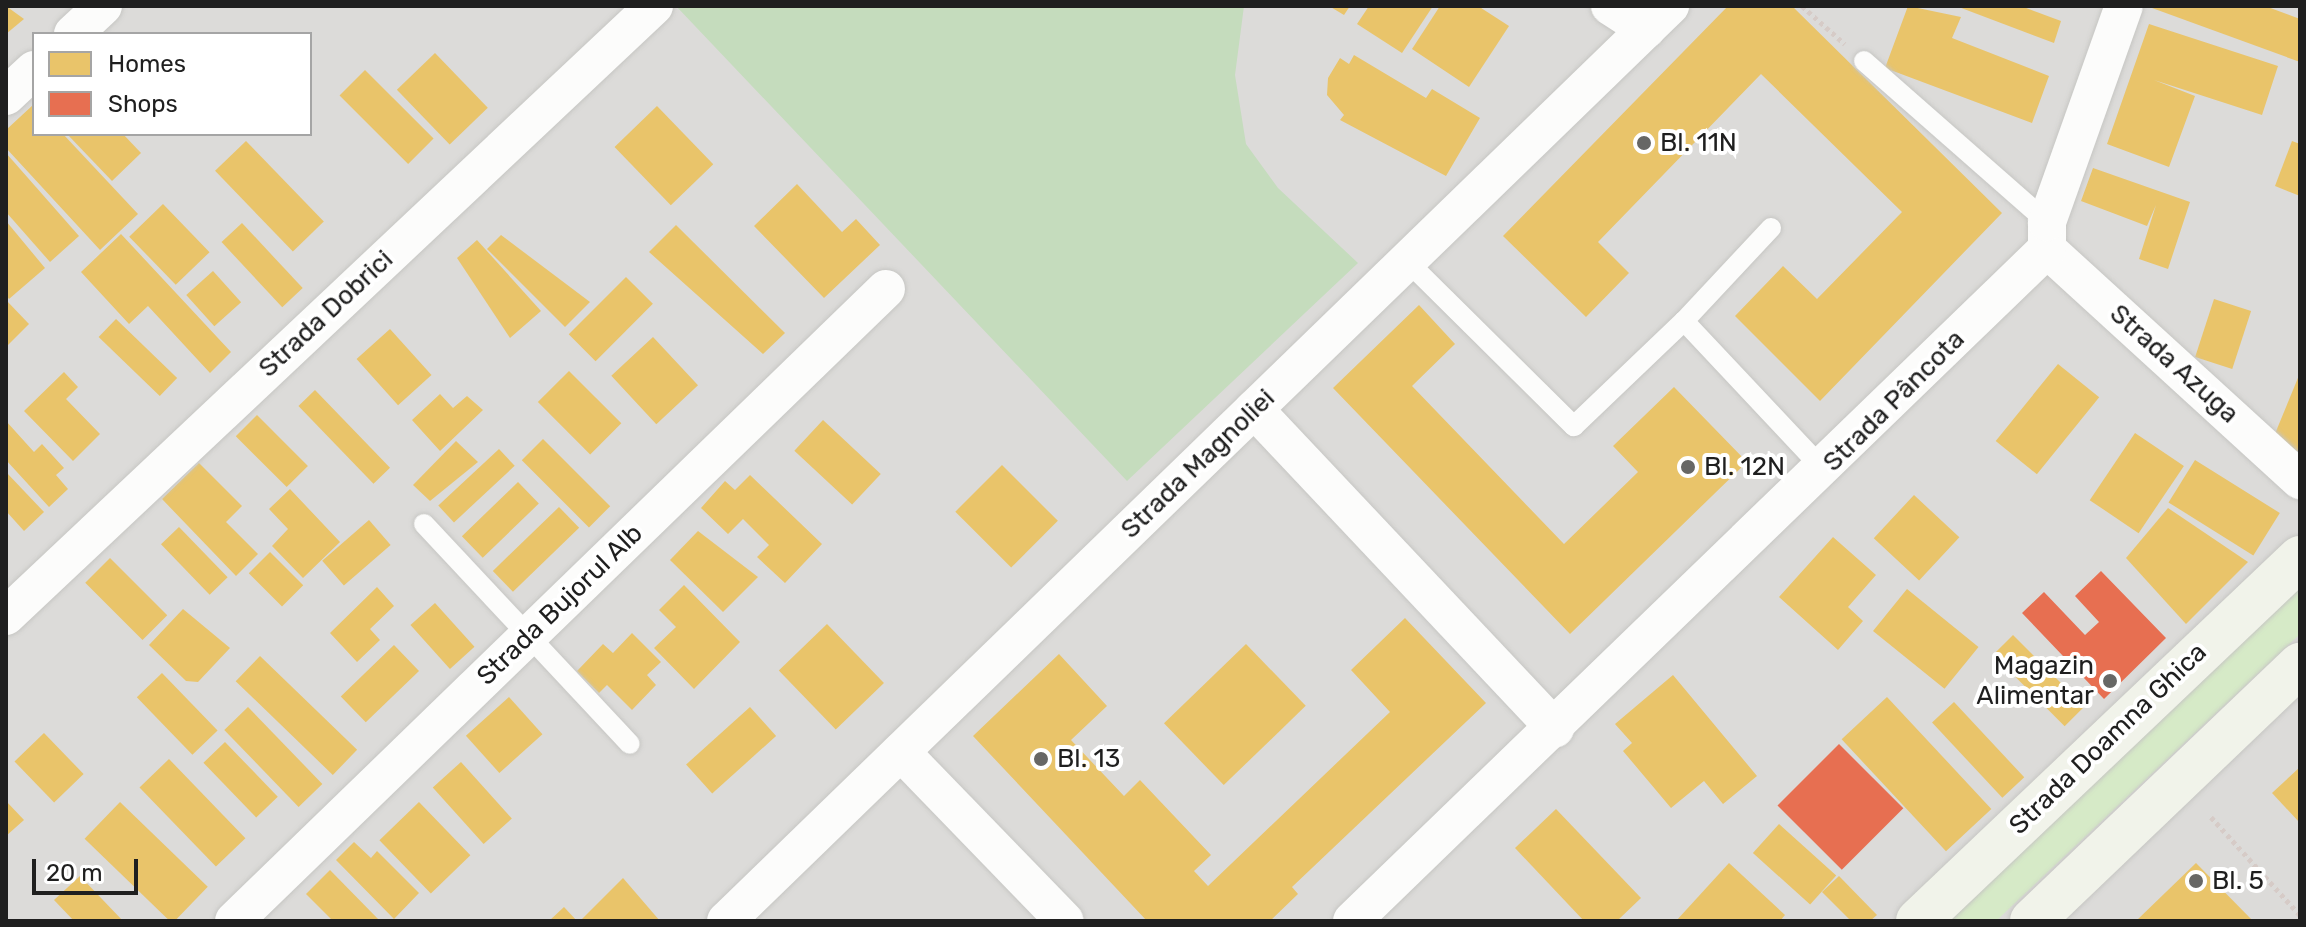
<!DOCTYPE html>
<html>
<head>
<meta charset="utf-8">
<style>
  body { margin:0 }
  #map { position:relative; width:2306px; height:927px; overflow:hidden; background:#edece7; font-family:Rubik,sans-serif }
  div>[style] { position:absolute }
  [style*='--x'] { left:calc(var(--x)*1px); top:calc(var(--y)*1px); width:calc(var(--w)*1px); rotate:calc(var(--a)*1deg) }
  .residential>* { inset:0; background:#dcdbd9 }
  .grass>* { inset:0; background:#d6eac7 }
  .forest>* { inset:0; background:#c5dcbd }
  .homes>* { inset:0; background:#e9c46a; transform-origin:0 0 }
  .shops>* { inset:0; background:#e76f51; transform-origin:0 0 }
  .path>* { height:5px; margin-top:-2.5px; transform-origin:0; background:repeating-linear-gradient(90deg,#d6cbc7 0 4px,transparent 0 8px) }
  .roads { filter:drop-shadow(0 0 2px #c6c6c3) drop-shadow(0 0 2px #c6c6c3) }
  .service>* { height:20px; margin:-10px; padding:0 10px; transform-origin:10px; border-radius:10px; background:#fcfcfb }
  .minor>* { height:38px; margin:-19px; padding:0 19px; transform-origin:19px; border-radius:19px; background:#fcfcfb }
  .secondary>* { height:44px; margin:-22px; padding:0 22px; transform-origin:22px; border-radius:22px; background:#f1f3ea }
  .dots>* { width:22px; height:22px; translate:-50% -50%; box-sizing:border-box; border:4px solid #fff; border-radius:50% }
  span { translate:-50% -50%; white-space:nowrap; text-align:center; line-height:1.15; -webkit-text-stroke:8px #fff; paint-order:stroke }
  .poi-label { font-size:26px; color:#1f1f1f }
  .left { translate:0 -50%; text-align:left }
  .right { translate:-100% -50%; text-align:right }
  .street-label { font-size:26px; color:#1f1f1f }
  .frame { position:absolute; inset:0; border:8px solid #1f1f1f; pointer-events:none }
  .legend { position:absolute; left:32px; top:32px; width:280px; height:104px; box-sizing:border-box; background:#fff; border:2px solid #a5a5a5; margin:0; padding:10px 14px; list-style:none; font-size:24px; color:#1f1f1f }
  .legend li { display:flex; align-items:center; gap:16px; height:40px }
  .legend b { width:40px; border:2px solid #a5a5a5 }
  .scale { position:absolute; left:32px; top:859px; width:106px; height:36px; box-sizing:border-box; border:4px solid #1f1f1f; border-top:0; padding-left:10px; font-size:24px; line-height:28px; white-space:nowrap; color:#1f1f1f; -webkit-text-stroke:6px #fff; paint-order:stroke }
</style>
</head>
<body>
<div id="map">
  <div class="residential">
    <i style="clip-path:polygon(evenodd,6px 6px,2300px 6px,2300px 921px,6px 921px,6px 6px,34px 34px,310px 34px,310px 134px,34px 134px,34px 34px)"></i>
  </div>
  <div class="grass">
    <i style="clip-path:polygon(2300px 584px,2300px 634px,1996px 921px,1944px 921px)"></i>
  </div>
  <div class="forest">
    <i style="clip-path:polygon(676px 6px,1244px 6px,1235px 75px,1246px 144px,1278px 188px,1358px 263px,1127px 481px)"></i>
  </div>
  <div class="homes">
    <i style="clip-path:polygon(6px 6px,24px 19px,6px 34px)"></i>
    <i style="clip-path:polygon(1329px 6px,1350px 6px,1344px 15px)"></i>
    <i style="clip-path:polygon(1369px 6px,1433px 6px,1402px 53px,1357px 24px)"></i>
    <i style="clip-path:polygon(1440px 6px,1478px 6px,1509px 26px,1469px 87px,1412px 49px)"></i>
    <i style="clip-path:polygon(1728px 6px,1792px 6px,2002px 213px,1820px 401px,1735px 316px,1783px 266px,1817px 299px,1902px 212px,1761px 74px,1598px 242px,1629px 273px,1586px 317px,1503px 236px)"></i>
    <i style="clip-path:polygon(1908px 6px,1961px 17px,1952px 38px,2049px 76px,2032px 123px,1885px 68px)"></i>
    <i style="clip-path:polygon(1956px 6px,2021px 6px,2061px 21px,2054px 43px)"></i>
    <i style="clip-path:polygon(2265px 6px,2300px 19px,2300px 62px,2152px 8px)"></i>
    <i style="clip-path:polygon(2149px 24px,2278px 66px,2262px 115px,2154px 80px,2195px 96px,2169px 167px,2107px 144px)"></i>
    <i style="left:435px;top:53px;width:76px;height:53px;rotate:46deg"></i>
    <i style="clip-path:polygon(1354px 55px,1426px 98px,1432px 89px,1480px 118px,1446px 176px,1340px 120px,1344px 115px,1327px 95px,1328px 78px,1340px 58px,1349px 64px)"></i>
    <i style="left:365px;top:70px;width:97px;height:36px;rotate:45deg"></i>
    <i style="clip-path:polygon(34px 104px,34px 134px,63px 134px,138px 214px,100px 250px,6px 148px,6px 130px)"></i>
    <i style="left:657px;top:106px;width:81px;height:59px;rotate:46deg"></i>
    <i style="clip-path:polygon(67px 134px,123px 134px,141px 153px,112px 181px)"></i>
    <i style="left:246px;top:141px;width:112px;height:43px;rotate:46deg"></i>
    <i style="clip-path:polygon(2292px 141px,2300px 144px,2300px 196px,2275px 186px)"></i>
    <i style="clip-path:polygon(6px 153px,79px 236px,50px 262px,6px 212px)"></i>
    <i style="clip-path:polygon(2093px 168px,2190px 202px,2168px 269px,2139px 259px,2156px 205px,2147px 226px,2081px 201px)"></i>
    <i style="clip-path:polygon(797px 184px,842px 232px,856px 219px,880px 245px,824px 298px,754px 226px)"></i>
    <i style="left:163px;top:204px;width:67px;height:47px;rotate:46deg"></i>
    <i style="clip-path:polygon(6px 221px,45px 268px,9px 299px,6px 295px)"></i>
    <i style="left:242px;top:223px;width:89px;height:28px;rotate:47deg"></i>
    <i style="clip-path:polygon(676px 225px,785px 333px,763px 354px,649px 252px)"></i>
    <i style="clip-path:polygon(121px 234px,231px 352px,210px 373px,148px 306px,129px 324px,81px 272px)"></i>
    <i style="clip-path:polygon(501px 235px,590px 302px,565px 327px,487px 249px)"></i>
    <i style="clip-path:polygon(477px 240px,541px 311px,510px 338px,457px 258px)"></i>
    <i style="left:213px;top:271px;width:42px;height:36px;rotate:48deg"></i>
    <i style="left:626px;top:277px;width:38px;height:81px;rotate:45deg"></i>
    <i style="left:2214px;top:299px;width:39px;height:61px;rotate:18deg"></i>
    <i style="clip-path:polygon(6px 300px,29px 324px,6px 347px)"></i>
    <i style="clip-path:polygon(1419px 305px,1455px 344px,1412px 386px,1564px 544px,1638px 472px,1613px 446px,1674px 387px,1747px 462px,1570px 634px,1333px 388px)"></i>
    <i style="left:116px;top:319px;width:85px;height:25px;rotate:44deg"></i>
    <i style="left:390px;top:329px;width:62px;height:45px;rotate:48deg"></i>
    <i style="left:653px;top:337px;width:66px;height:57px;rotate:47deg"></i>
    <i style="left:2058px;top:364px;width:53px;height:99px;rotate:39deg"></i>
    <i style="left:569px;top:371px;width:74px;height:44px;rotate:45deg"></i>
    <i style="clip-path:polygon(64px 372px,78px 387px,66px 399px,100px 434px,73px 461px,24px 411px)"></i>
    <i style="clip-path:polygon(2300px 373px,2300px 452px,2272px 441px)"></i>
    <i style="left:315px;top:390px;width:108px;height:23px;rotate:46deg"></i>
    <i style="clip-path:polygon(440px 394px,453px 408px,467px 396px,483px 410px,440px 451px,412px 420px)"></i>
    <i style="left:257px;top:415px;width:72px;height:30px;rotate:45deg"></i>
    <i style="left:823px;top:420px;width:79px;height:42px;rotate:43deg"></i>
    <i style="clip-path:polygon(6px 421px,34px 452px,42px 444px,64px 468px,56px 475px,68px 489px,49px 507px,6px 460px)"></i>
    <i style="left:2135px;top:433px;width:59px;height:81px;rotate:34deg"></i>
    <i style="left:543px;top:439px;width:95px;height:30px;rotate:45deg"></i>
    <i style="clip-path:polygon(456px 441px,478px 462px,430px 501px,413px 485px)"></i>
    <i style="left:499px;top:449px;width:23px;height:83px;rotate:47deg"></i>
    <i style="left:2195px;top:460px;width:100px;height:50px;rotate:32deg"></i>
    <i style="clip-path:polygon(199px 463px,242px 506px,226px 522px,258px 554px,236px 576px,162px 499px)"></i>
    <i style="left:1002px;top:465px;width:79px;height:66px;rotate:45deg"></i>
    <i style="clip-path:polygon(6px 472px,44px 512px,24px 531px,6px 511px)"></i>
    <i style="clip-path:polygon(750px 475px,822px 544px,785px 583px,757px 557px,769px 545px,743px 519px,728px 534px,701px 508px,725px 481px,735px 490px)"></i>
    <i style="left:518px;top:482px;width:30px;height:78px;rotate:46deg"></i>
    <i style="clip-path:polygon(290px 489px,340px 542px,303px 578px,272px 546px,288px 529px,269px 509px)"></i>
    <i style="left:1914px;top:495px;width:62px;height:59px;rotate:43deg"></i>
    <i style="left:559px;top:507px;width:29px;height:92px;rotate:46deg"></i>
    <i style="clip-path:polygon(2168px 508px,2248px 562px,2186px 624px,2126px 558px)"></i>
    <i style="left:369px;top:520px;width:33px;height:62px;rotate:49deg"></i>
    <i style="left:179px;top:527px;width:70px;height:25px;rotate:46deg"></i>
    <i style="clip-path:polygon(698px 531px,758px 577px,723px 612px,670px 560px)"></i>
    <i style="clip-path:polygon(1833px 537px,1876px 575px,1848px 607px,1863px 621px,1838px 650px,1779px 597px)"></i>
    <i style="left:270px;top:552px;width:47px;height:30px;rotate:45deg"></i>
    <i style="left:110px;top:558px;width:81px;height:35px;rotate:45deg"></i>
    <i style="clip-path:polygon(684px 585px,740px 642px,694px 689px,654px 648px,676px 627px,659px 610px)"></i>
    <i style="clip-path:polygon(377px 587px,394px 606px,370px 629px,380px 640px,357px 662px,330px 633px)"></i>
    <i style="left:1907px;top:589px;width:92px;height:54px;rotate:39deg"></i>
    <i style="left:435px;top:603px;width:59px;height:33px;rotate:48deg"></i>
    <i style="clip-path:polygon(183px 609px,230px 648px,198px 682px,186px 681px,149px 645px)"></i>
    <i style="clip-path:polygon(1405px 618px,1486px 703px,1292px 887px,1298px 894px,1270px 921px,1147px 921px,973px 736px,1059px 654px,1107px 706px,1071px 740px,1124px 796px,1140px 780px,1211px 855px,1194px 871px,1208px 886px,1390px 712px,1351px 670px)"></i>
    <i style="left:827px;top:624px;width:82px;height:67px;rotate:46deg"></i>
    <i style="clip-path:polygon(632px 633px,661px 662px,647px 675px,656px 685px,632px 710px,607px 685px,599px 693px,577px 671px,603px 644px,613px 653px)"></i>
    <i style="left:2013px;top:635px;width:101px;height:28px;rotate:45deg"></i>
    <i style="left:1246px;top:644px;width:86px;height:114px;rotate:46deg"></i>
    <i style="left:394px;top:645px;width:36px;height:74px;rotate:46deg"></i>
    <i style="left:260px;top:656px;width:135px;height:35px;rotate:44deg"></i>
    <i style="left:162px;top:673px;width:80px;height:35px;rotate:46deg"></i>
    <i style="clip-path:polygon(1673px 675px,1757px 776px,1723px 804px,1704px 781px,1671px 808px,1623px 751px,1632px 743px,1615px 724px)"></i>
    <i style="left:509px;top:697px;width:50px;height:58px;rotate:48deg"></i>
    <i style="left:1887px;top:697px;width:153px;height:62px;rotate:47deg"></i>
    <i style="left:1954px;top:702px;width:103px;height:30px;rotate:47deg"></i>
    <i style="left:248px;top:707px;width:107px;height:33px;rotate:46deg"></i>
    <i style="left:750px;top:707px;width:39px;height:86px;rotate:48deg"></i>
    <i style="left:44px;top:733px;width:57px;height:41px;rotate:46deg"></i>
    <i style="left:225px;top:742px;width:76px;height:30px;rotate:46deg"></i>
    <i style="left:169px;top:759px;width:110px;height:41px;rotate:46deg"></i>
    <i style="left:461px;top:762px;width:76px;height:38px;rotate:48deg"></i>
    <i style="clip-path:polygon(2300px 767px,2300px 823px,2272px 793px)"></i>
    <i style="clip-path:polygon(6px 801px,24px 820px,6px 836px)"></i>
    <i style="left:120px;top:802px;width:122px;height:51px;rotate:44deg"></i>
    <i style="left:419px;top:802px;width:74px;height:55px;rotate:46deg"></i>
    <i style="clip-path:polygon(1556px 809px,1641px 898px,1617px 921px,1584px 921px,1515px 848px)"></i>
    <i style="left:1779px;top:824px;width:77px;height:39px;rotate:42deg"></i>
    <i style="clip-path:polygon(354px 842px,371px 858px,377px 851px,419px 893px,394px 919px,336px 860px)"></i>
    <i style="clip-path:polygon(1729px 863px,1785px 915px,1780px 921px,1676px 921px)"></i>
    <i style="clip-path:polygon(2196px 863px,2253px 921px,2136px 921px)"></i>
    <i style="clip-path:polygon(330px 870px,380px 921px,333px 921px,306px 894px)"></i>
    <i style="clip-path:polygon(80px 876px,123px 921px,74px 921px,54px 900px)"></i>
    <i style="clip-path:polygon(1839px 876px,1877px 915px,1870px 921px,1851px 921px,1822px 892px)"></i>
    <i style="clip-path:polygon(623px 878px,660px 921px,580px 921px)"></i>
    <i style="clip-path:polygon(564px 907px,577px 921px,549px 921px)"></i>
  </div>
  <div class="shops">
    <i style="clip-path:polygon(2101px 571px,2166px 638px,2104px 699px,2022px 613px,2044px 592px,2085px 635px,2099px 622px,2075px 596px)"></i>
    <i style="left:1839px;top:744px;width:91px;height:87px;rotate:45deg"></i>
  </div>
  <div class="path">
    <i style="--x:1802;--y:6;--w:57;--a:41.5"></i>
    <i style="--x:2211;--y:817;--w:132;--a:47.8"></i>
  </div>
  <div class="roads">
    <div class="service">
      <i style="--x:1864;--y:61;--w:244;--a:41.3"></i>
      <i style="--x:1771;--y:228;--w:127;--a:133.1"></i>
      <i style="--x:1684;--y:321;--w:204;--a:46.8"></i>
      <i style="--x:1407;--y:261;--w:235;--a:44.7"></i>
      <i style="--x:1574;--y:426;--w:152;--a:-43.7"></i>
      <i style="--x:424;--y:524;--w:301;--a:46.9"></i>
    </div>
    <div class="minor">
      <i style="--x:1610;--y:6;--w:43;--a:32.6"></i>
      <i style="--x:73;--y:34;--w:41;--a:-43"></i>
      <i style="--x:6;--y:96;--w:38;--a:-43"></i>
      <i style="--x:2047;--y:249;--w:343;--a:42.4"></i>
      <i style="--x:1254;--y:409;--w:439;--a:46.7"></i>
      <i style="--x:6;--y:616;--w:890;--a:-43.27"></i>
      <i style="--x:901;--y:752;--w:235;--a:45.9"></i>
      <i style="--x:234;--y:921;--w:908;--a:-44.11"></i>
      <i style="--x:726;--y:921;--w:1315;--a:-44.11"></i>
      <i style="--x:1352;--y:921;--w:967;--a:-44.04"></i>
      <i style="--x:2047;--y:249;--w:27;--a:-90"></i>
      <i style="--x:2047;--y:222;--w:229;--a:-70.4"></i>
    </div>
    <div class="secondary">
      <i style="--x:1918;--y:921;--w:527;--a:-43.54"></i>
      <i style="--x:2032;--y:921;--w:371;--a:-43.7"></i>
    </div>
  </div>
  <div class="dots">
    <i style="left:1644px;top:143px;background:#676765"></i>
    <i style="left:1688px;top:467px;background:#676765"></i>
    <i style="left:2110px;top:681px;background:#676765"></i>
    <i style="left:1041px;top:759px;background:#676765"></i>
    <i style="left:2196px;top:881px;background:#676765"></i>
  </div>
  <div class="poi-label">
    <span class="left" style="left:1660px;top:143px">Bl. 11N</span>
    <span class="left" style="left:1704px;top:467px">Bl. 12N</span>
    <span class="right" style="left:2094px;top:681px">Magazin<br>Alimentar</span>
    <span class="left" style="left:1057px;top:759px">Bl. 13</span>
    <span class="left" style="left:2212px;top:881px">Bl. 5</span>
  </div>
  <div class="street-label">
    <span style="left:326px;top:314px;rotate:-43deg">Strada Dobrici</span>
    <span style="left:2174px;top:364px;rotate:42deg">Strada Azuga</span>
    <span style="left:1894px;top:401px;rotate:-45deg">Strada Pâncota</span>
    <span style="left:1198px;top:464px;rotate:-44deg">Strada Magnoliei</span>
    <span style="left:560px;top:605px;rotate:-44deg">Strada Bujorul Alb</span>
    <span style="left:2108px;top:739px;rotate:-44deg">Strada Doamna Ghica</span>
  </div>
  <div class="frame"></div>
  <ul class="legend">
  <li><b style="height:22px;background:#e9c46a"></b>Homes</li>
  <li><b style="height:22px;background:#e76f51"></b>Shops</li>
  </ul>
  <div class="scale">20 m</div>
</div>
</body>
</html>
